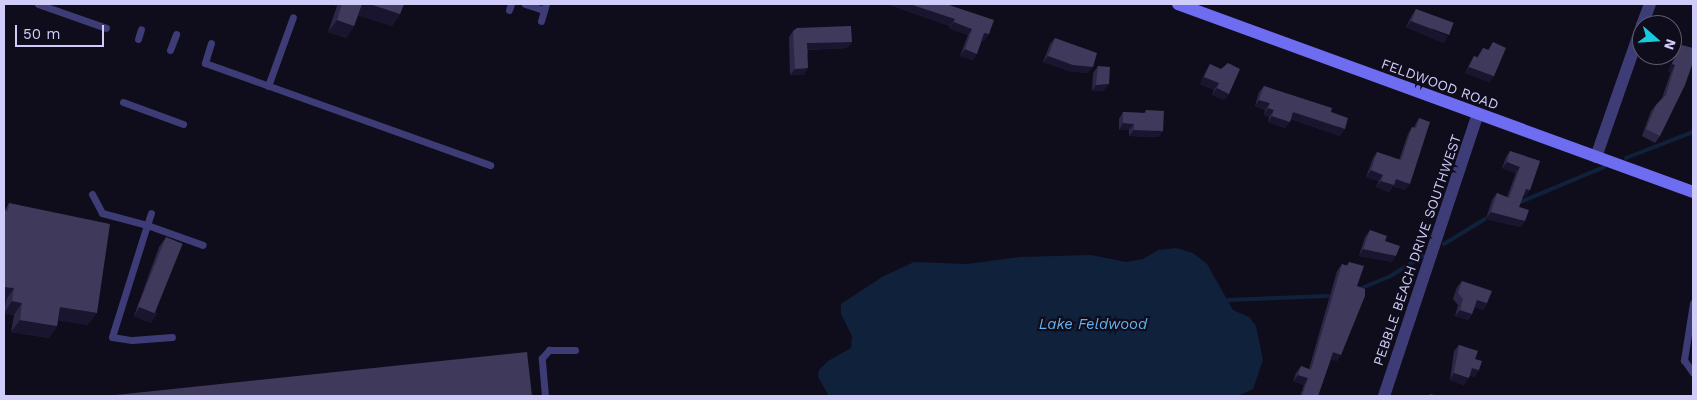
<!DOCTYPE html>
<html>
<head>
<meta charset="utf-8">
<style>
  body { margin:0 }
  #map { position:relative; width:1697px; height:400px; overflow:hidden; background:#0f0d1b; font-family:"Work Sans",sans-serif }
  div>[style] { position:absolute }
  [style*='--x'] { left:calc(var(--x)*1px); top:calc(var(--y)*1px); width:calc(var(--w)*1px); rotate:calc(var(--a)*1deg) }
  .water>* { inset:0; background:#10213c }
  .stream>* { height:4px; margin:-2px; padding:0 2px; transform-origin:2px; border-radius:2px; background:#10213c }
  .lane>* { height:7px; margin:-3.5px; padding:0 3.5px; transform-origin:3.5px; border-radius:3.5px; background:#3e3c76 }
  .street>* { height:12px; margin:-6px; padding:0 6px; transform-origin:6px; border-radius:6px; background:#3e3c76 }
  .secondary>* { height:12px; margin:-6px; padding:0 6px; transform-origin:6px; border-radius:6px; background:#6e6cf1 }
  .wall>* { inset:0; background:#2d2747 }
  .shaded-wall>* { inset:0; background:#1a152e }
  .building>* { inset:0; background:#3f395b; transform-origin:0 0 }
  span { translate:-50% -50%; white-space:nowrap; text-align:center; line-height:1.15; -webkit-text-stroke:4.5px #0f0d1b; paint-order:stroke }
  .street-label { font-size:14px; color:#d0ccfa }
  .water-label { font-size:15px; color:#64b1f0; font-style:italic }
  .frame { position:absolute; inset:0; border:5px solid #d0ccfa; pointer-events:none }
  .north { position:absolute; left:1632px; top:15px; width:50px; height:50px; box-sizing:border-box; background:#0f0d1b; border:1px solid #5c5974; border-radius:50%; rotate:109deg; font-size:14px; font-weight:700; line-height:20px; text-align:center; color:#d0ccfa }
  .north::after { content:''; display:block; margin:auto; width:18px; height:22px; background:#15cbdc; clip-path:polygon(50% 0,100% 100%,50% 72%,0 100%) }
  .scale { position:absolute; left:15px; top:25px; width:89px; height:22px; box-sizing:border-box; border:2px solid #d0ccfa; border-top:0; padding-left:6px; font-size:15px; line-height:18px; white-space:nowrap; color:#d0ccfa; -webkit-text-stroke:4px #0f0d1b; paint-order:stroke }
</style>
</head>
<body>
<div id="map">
  <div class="water">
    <i style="clip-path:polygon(1176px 248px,1193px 253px,1207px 264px,1233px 310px,1249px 317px,1256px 326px,1263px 360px,1253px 389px,1238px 396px,829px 396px,818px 377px,819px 370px,828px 361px,851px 348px,852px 336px,841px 314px,841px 304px,882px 277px,914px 262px,967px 264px,1020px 257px,1091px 255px,1126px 262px,1143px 259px,1158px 250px)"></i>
  </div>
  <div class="stream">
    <i style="--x:1626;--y:158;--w:72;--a:-21.2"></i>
    <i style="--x:1518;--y:203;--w:93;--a:-22.7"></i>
    <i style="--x:1444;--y:244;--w:48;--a:-31.4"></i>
    <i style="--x:1359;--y:289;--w:32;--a:-22"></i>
    <i style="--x:1389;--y:277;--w:40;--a:-32"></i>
    <i style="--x:1228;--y:300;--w:100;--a:-2.3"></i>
  </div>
  <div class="lane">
    <i style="--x:38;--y:4;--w:72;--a:19.4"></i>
    <i style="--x:525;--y:4;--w:20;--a:18"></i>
    <i style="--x:509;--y:10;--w:6;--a:-72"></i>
    <i style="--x:541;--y:21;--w:18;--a:-74"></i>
    <i style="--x:138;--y:39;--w:10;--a:-73"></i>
    <i style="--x:211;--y:43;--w:21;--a:107"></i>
    <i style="--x:205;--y:63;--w:303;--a:19.7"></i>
    <i style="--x:170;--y:50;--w:17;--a:-69"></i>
    <i style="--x:268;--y:86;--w:73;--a:-70.1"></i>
    <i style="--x:123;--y:102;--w:64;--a:20.1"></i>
    <i style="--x:92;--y:194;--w:21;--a:62"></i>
    <i style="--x:102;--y:213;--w:47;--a:14.9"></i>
    <i style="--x:147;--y:225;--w:117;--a:107.4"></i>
    <i style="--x:112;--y:337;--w:20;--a:9"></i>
    <i style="--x:132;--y:340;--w:40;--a:-4.3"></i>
    <i style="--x:151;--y:213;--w:13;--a:108"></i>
    <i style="--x:147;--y:225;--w:59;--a:19.7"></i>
    <i style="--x:1693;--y:303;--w:58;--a:99"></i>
    <i style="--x:1684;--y:360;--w:16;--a:55"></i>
    <i style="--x:545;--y:396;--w:38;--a:-95"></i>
    <i style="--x:542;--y:358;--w:11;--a:-49"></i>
    <i style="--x:549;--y:350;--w:26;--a:0"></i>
  </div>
  <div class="street">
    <i style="--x:1642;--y:25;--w:22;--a:-69"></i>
    <i style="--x:1596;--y:157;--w:139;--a:-70.7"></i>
    <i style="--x:1384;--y:396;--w:297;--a:-71.6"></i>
  </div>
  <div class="secondary">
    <i style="--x:1178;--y:4;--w:548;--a:20.05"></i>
  </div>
  <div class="wall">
    <i style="clip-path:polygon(330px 4px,404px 4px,400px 14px,392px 26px,358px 15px,354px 26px,346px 38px,328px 32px,337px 6px)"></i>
    <i style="clip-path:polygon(891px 4px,946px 4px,984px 41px,982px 40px,973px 60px,960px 56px,968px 35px,949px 28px,950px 26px,890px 5px)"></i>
    <i style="clip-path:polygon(1416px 9px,1444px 43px,1406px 27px,1412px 15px)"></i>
    <i style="clip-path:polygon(793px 31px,852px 42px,847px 48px,808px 50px,804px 75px,790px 75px,789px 37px)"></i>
    <i style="clip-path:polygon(1055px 38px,1088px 73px,1069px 71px,1043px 62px,1050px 44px)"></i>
    <i style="clip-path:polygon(1493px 42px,1494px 76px,1489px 82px,1465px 73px,1470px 63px,1474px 56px,1477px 57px,1483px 48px,1488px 50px)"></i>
    <i style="clip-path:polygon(1682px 45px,1660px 136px,1655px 143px,1642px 136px,1651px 111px,1656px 105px,1662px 98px,1671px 72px,1668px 71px,1678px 51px)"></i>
    <i style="clip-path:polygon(1210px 64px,1229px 94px,1224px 100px,1212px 95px,1214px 90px,1200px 84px,1206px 71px)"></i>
    <i style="clip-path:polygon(1098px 66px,1104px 91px,1092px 91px,1093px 73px)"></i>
    <i style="clip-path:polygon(1264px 86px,1331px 112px,1340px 136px,1291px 119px,1285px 128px,1268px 122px,1269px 117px,1264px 115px,1265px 110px,1255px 106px,1259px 92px)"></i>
    <i style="clip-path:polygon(1146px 110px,1163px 131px,1158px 137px,1129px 136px,1129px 130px,1119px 130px,1119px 119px,1123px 112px,1144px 113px)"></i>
    <i style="clip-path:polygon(1419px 118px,1405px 190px,1393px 186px,1389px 192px,1376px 187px,1379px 181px,1366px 177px,1373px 158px,1377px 152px,1399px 160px,1408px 134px,1412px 127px,1414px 128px,1415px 125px)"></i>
    <i style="clip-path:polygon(1510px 151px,1540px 161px,1530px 190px,1525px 196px,1523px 196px,1519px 207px,1521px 227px,1486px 219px,1492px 200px,1497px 193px,1507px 197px,1516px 173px,1502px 168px,1506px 157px)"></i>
    <i style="clip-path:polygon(9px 203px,88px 325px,58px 320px,57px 326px,49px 338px,11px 332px,14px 315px,4px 313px,6px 300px,5px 210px)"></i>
    <i style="clip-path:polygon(1370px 230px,1392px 262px,1359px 256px,1365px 237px)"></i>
    <i style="clip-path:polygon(166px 237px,151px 323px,134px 316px,159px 247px)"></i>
    <i style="clip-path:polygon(1349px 262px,1357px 286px,1337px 361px,1331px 359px,1318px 396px,1300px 396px,1304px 385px,1293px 381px,1296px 373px,1301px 366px,1309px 369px,1337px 271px,1342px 264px,1346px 266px)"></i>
    <i style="clip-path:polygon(1462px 281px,1487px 303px,1483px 310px,1475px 307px,1472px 314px,1468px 320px,1455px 316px,1458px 305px,1453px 299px,1457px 287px)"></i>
    <i style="clip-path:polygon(1459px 345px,1475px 359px,1479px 370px,1474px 377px,1470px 375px,1464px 385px,1450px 380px,1454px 351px)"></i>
  </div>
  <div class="shaded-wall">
    <i style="clip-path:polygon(330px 4px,339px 4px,337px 6px)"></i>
    <i style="clip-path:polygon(361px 4px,370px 4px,400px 14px,392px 26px,355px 14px)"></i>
    <i style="clip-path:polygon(891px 4px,910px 4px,955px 19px,950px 26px,890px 5px)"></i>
    <i style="clip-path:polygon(337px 20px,354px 26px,346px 38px,328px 32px)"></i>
    <i style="clip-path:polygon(1411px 21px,1448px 36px,1444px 43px,1406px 27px)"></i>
    <i style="clip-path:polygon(954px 22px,972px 29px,968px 35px,949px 28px)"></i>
    <i style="clip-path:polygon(984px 33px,989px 34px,984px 41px,980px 39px)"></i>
    <i style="clip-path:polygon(852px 42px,847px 48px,803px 50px,807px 43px)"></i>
    <i style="clip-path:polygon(965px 49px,977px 54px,973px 60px,960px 56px)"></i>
    <i style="clip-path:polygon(1048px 56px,1093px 67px,1088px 73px,1069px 71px,1043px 62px)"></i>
    <i style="clip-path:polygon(1672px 64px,1675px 65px,1671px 72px,1668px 71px)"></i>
    <i style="clip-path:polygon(1469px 67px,1494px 76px,1489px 82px,1465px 73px)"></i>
    <i style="clip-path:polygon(808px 68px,804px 75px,790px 75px,795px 69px)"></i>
    <i style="clip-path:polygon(1204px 77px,1219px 83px,1214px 90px,1200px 84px)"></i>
    <i style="clip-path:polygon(1109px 84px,1104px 91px,1092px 91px,1096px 85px)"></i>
    <i style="clip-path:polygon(1217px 88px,1229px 94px,1224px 100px,1212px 95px)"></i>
    <i style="clip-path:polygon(1259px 100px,1270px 103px,1265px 110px,1255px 106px)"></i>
    <i style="clip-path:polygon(1268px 108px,1274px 110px,1269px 117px,1264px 115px)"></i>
    <i style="clip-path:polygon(1293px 112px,1345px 129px,1340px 136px,1289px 118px)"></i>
    <i style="clip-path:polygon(1272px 116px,1290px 122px,1285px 128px,1268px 122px)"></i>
    <i style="clip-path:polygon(1123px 123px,1134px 124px,1129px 130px,1119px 130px)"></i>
    <i style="clip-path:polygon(1134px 130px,1163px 131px,1158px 137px,1129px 136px)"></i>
    <i style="clip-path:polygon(1507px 162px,1520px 167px,1516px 173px,1502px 168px)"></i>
    <i style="clip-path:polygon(1371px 170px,1383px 175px,1379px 181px,1366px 177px)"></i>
    <i style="clip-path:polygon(1396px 179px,1410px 184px,1405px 190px,1393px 186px,1389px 192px,1376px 187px,1381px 181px)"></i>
    <i style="clip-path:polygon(1526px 189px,1530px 190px,1525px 196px,1521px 195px)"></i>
    <i style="clip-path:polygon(1491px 212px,1525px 221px,1521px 227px,1486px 219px)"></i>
    <i style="clip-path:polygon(1363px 249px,1396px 256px,1392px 262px,1359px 256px)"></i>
    <i style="clip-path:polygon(4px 287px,14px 288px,6px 300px,4px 300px)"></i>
    <i style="clip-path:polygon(1477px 300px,1487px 303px,1483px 310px,1473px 306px)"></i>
    <i style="clip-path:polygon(12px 301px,22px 303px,14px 315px,4px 313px)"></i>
    <i style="clip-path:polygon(60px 307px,97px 313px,88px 325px,52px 319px)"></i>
    <i style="clip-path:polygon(140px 307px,158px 313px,151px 323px,134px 316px)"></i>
    <i style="clip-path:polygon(1460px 310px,1472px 314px,1468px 320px,1455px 316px)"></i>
    <i style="clip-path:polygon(20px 320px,57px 326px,49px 338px,11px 332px)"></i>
    <i style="clip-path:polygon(1333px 352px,1341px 355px,1337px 361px,1329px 358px)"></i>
    <i style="clip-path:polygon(1472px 368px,1479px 370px,1474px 377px,1468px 374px)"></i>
    <i style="clip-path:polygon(1454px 373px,1469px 378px,1464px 385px,1450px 380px)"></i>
    <i style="clip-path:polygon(1298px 375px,1308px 378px,1304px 385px,1293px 381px)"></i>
  </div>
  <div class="building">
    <i style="clip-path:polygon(342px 4px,362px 4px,354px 26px,337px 20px)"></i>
    <i style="clip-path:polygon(370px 4px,404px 4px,400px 14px)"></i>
    <i style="clip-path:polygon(910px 4px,946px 4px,994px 20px,989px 34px,984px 33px,977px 54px,965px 49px,972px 29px,954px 22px,955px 19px)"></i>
    <i style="left:1416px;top:9px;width:40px;height:13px;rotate:20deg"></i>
    <i style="clip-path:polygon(851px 26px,852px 42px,807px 43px,808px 68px,795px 69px,793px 31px,797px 28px)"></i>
    <i style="clip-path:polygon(1055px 38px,1097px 53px,1093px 67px,1073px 65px,1048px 56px)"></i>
    <i style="clip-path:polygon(1493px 42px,1506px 48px,1494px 76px,1469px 67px,1474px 56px,1478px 58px,1483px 48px,1489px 50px)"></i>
    <i style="clip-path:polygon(1682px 45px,1693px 48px,1693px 62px,1685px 85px,1660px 136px,1646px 129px,1656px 105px,1666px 95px,1675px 65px,1672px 64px)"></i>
    <i style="clip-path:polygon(1228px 63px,1240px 69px,1229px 94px,1217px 88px,1219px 83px,1204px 77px,1210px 64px,1221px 69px)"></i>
    <i style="clip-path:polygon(1098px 66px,1110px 67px,1109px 84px,1096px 85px)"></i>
    <i style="clip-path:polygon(1264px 86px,1332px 108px,1331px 112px,1348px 118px,1345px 129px,1293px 112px,1290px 122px,1272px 116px,1274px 110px,1268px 108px,1270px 103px,1259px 100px)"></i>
    <i style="clip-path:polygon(1146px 110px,1164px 111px,1163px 131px,1134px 130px,1134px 124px,1123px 123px,1123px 112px,1146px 113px)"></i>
    <i style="clip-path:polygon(1419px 118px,1430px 122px,1410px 184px,1396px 179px,1394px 185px,1381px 181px,1383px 175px,1371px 170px,1377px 152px,1401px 160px,1412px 127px,1416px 128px)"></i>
    <i style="clip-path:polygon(1510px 151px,1540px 161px,1530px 190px,1526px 189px,1519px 207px,1529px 210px,1525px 221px,1491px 212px,1497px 193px,1509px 198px,1520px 167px,1507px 162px)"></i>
    <i style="clip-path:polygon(9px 203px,110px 224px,97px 313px,60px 307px,57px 326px,20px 320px,22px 303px,12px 301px,14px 288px,4px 287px,4px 210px,8px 211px)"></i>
    <i style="clip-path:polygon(1370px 230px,1387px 236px,1385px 241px,1400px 246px,1396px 256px,1363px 249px)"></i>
    <i style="left:166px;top:237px;width:18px;height:75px;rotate:22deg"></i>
    <i style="clip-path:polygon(1349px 262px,1364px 266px,1357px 286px,1365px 289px,1365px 296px,1341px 355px,1333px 352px,1318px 396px,1302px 396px,1308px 378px,1298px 375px,1301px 366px,1311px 370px,1342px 264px,1348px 266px)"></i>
    <i style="clip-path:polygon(1462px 281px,1492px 291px,1487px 303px,1477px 300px,1472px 314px,1460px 310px,1463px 299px,1458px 293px)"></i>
    <i style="clip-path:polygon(1459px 345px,1478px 351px,1475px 359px,1482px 361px,1479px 370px,1472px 368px,1469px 378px,1454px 373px)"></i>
    <i style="clip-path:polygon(527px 352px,532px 396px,106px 396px)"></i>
    <i style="clip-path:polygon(1430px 394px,1438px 396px,1429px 396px)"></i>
  </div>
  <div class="street-label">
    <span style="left:1440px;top:84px;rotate:20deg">FELDWOOD ROAD</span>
    <span style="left:1417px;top:250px;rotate:-71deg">PEBBLE BEACH DRIVE SOUTHWEST</span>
  </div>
  <div class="water-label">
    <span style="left:1093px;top:325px">Lake Feldwood</span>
  </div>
  <div class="frame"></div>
  <div class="north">N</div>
  <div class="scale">50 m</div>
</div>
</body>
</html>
